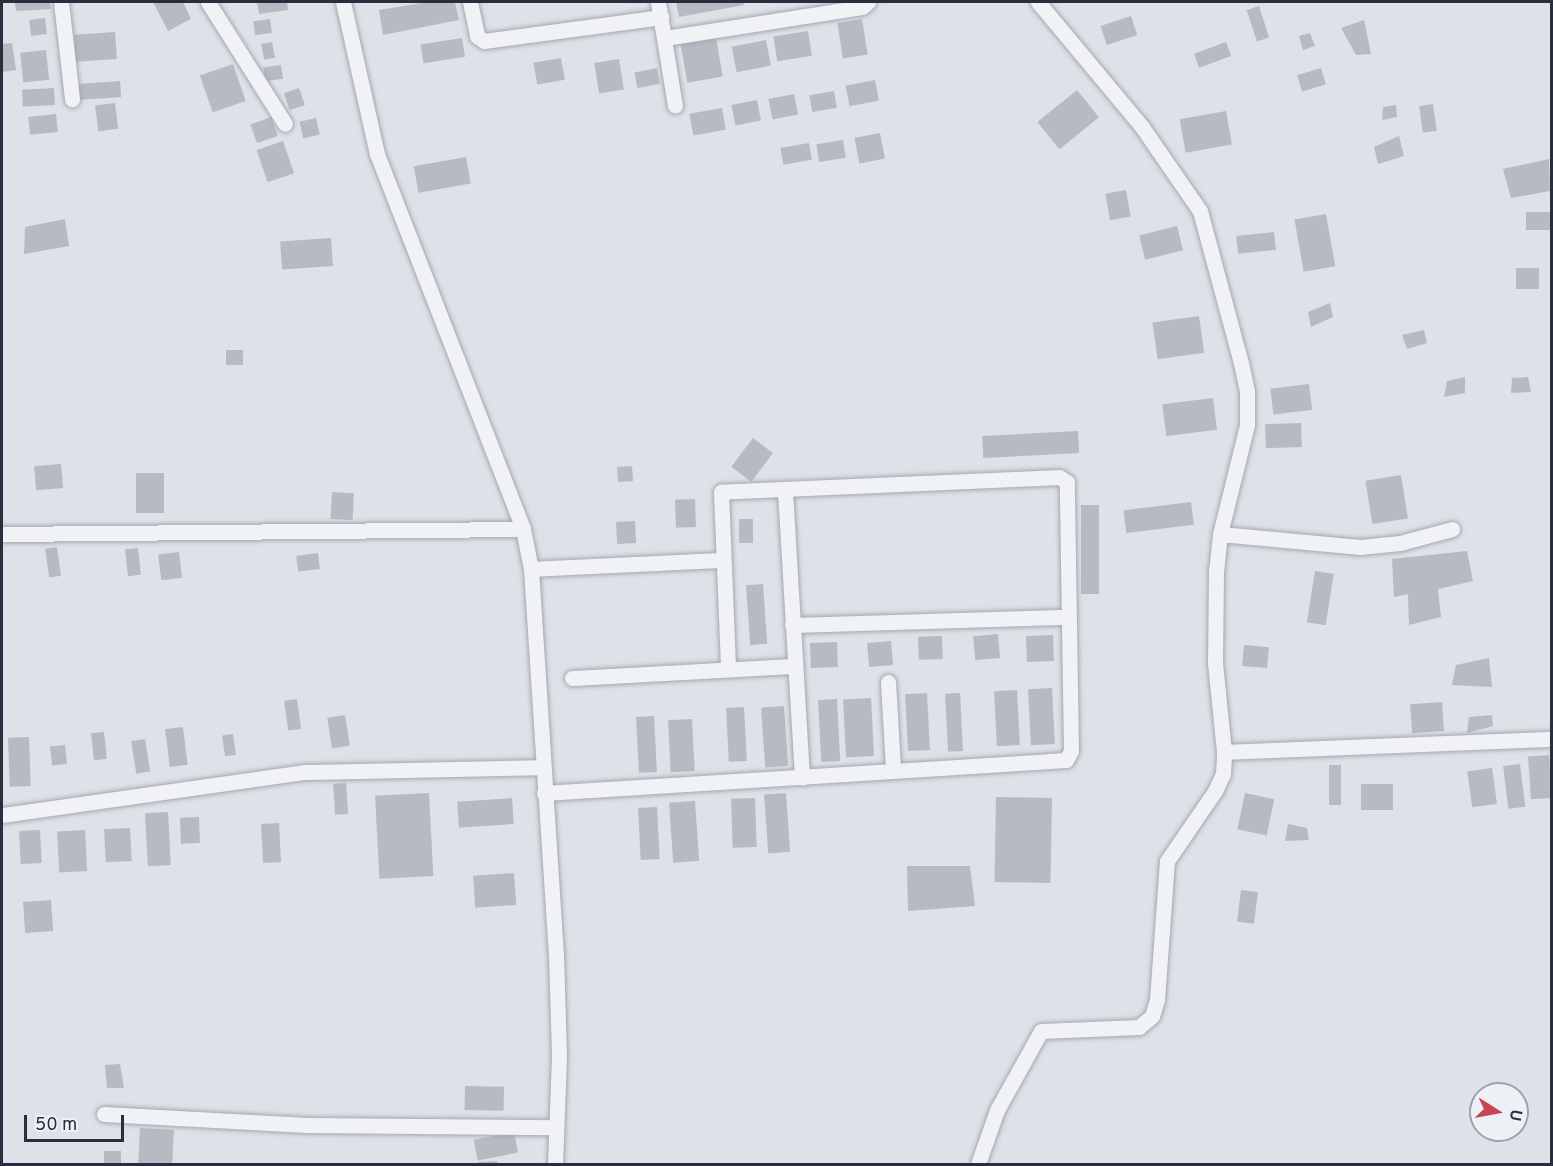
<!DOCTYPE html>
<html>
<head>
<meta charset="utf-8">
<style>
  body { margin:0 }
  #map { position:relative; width:1553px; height:1166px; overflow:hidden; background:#dee1e7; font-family:Overpass,sans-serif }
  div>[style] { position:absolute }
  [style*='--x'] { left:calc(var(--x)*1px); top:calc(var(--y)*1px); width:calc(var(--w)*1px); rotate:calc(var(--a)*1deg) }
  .building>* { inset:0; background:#b5bac3; transform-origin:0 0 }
  .roads { filter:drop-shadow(0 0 2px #a4a8b1) drop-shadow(0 0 2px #a4a8b1) }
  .street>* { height:15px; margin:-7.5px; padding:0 7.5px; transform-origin:7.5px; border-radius:7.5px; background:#f0f2f5 }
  span { translate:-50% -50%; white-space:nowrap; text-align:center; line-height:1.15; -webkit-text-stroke:4.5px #edf0f5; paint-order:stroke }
  .frame { position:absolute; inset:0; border:3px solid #282e3d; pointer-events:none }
  .north { position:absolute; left:1469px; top:1082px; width:60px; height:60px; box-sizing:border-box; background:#edf0f5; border:2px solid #9ea2ab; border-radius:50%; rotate:101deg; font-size:16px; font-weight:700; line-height:24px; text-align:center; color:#282e3d }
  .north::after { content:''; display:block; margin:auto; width:21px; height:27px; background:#c84653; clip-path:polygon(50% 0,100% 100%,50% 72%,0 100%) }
  .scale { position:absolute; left:24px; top:1115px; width:100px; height:27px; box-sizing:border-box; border:3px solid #282e3d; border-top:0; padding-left:8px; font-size:18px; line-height:21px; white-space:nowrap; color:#282e3d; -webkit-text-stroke:4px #edf0f5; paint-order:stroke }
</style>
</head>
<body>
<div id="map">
  <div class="building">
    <i style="clip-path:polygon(15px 2px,50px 2px,51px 9px,16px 11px)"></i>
    <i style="clip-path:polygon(153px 2px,183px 2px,191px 19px,168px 31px)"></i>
    <i style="clip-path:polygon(257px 2px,287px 2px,288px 10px,259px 14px)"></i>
    <i style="clip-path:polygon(428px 2px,455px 2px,459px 20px,383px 35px,379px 10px)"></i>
    <i style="clip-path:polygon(676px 2px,743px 2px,744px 5px,679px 17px)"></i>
    <i style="left:1259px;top:6px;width:33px;height:13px;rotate:72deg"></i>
    <i style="left:1131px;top:16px;width:20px;height:32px;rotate:72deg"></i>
    <i style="left:45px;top:18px;width:16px;height:16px;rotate:83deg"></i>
    <i style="left:270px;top:19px;width:14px;height:17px;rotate:82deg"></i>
    <i style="left:862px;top:19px;width:36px;height:25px;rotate:81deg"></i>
    <i style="clip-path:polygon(1364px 20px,1371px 54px,1356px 55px,1341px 28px)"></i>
    <i style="left:808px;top:31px;width:25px;height:35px;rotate:81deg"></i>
    <i style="left:115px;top:32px;width:27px;height:41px;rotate:86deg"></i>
    <i style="clip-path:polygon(1310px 33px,1315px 46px,1303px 50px,1299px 36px)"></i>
    <i style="left:462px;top:38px;width:19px;height:42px;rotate:81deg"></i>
    <i style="left:716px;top:38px;width:39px;height:36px;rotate:80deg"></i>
    <i style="left:766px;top:40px;width:26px;height:35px;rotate:79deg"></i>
    <i style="left:272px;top:42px;width:16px;height:11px;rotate:79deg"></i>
    <i style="left:1226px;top:42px;width:15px;height:34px;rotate:70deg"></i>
    <i style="clip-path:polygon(12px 43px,16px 70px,2px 72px,2px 44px)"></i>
    <i style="left:46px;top:50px;width:30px;height:26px;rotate:84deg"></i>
    <i style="left:561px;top:58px;width:22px;height:28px;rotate:80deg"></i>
    <i style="left:619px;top:59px;width:31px;height:25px;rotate:81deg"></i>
    <i style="left:233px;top:64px;width:39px;height:35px;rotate:71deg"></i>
    <i style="left:281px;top:65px;width:14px;height:18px;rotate:82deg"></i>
    <i style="left:657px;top:68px;width:16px;height:23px;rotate:79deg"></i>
    <i style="left:1321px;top:68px;width:17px;height:25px;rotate:73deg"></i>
    <i style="left:875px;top:80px;width:21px;height:30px;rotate:79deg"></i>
    <i style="left:120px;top:81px;width:16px;height:42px;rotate:86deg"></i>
    <i style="left:54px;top:88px;width:17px;height:32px;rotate:87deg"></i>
    <i style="left:299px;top:88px;width:18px;height:16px;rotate:71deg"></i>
    <i style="left:1077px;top:90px;width:35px;height:51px;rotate:51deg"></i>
    <i style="left:834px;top:91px;width:17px;height:25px;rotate:80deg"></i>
    <i style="left:794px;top:94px;width:21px;height:26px;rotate:79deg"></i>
    <i style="left:757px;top:100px;width:21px;height:26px;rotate:79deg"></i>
    <i style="left:115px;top:103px;width:26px;height:20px;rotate:83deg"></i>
    <i style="left:1433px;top:104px;width:27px;height:14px;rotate:82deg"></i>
    <i style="clip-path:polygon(1396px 105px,1397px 117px,1382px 120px,1383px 107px)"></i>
    <i style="left:722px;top:108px;width:22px;height:33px;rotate:80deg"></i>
    <i style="left:1226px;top:111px;width:34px;height:47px;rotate:80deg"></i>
    <i style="left:56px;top:114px;width:18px;height:28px;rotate:84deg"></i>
    <i style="left:271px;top:117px;width:20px;height:22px;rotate:70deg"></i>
    <i style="left:316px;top:118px;width:17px;height:17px;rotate:77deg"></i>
    <i style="left:880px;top:133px;width:26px;height:26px;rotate:79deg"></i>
    <i style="clip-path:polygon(1399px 136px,1404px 156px,1378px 164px,1374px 147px)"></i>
    <i style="left:843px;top:140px;width:18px;height:27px;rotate:81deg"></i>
    <i style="left:283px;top:141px;width:34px;height:28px;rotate:71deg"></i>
    <i style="left:809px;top:143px;width:17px;height:29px;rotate:80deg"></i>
    <i style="left:466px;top:157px;width:27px;height:53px;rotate:80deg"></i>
    <i style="clip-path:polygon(1549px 159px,1550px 191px,1511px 198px,1503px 169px)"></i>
    <i style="left:1126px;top:190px;width:27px;height:21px;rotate:80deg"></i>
    <i style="left:1552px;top:212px;width:18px;height:26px;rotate:90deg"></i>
    <i style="left:1326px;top:214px;width:53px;height:32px;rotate:80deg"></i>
    <i style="clip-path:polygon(65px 219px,69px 246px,24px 254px,25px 227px)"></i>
    <i style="left:1177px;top:226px;width:25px;height:39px;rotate:76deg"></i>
    <i style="left:1274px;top:232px;width:18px;height:38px;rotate:84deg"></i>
    <i style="left:331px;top:238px;width:28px;height:51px;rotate:86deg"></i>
    <i style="left:1516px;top:268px;width:23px;height:21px"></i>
    <i style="clip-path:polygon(1330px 303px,1333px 317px,1311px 327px,1308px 312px)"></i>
    <i style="left:1199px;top:316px;width:37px;height:47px;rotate:82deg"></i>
    <i style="clip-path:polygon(1424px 330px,1427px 343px,1407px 349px,1402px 335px)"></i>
    <i style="left:243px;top:350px;width:15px;height:17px;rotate:90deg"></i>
    <i style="clip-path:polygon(1465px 377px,1465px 393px,1444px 397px,1447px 381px)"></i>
    <i style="clip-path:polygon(1528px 377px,1531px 392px,1511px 393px,1512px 378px)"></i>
    <i style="left:1309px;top:384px;width:26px;height:39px;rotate:83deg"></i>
    <i style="left:1213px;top:398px;width:32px;height:51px;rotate:83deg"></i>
    <i style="left:1301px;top:423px;width:24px;height:36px;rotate:88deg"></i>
    <i style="left:1078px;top:431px;width:22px;height:96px;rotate:87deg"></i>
    <i style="left:753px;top:438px;width:25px;height:36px;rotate:37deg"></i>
    <i style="left:61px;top:464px;width:24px;height:27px;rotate:85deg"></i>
    <i style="left:632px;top:466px;width:15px;height:15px;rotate:86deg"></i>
    <i style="left:136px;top:473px;width:28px;height:40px"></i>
    <i style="left:1401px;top:475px;width:44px;height:36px;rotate:81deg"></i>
    <i style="left:332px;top:492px;width:22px;height:27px;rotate:3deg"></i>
    <i style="left:695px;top:499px;width:28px;height:20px;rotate:88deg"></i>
    <i style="left:1191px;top:502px;width:23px;height:68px;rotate:83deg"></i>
    <i style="left:1081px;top:505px;width:18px;height:89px"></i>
    <i style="left:739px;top:519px;width:14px;height:24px"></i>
    <i style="left:635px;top:521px;width:22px;height:19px;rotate:87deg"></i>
    <i style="left:57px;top:547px;width:29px;height:12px;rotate:82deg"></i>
    <i style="left:138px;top:548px;width:27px;height:13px;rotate:84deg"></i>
    <i style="clip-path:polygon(1467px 551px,1473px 581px,1438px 589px,1441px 617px,1409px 625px,1408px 594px,1394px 597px,1392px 559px)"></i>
    <i style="left:179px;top:552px;width:26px;height:21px;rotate:83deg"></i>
    <i style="left:318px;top:553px;width:16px;height:22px;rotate:83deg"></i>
    <i style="left:1315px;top:571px;width:19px;height:52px;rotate:9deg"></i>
    <i style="left:763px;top:584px;width:60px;height:17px;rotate:86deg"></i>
    <i style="left:998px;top:634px;width:24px;height:25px;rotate:85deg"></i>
    <i style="left:1053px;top:635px;width:26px;height:27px;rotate:88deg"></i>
    <i style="left:942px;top:636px;width:23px;height:24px;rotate:88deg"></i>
    <i style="left:891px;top:641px;width:24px;height:24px;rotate:85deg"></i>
    <i style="left:837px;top:642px;width:25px;height:27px;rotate:88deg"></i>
    <i style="left:1244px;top:645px;width:25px;height:21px;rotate:5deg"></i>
    <i style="clip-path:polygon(1489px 658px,1492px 687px,1452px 685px,1456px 665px)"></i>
    <i style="left:1052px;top:688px;width:56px;height:24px;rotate:87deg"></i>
    <i style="left:1017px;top:690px;width:55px;height:23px;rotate:87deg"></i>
    <i style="left:927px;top:693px;width:57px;height:22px;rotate:87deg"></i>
    <i style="left:960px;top:693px;width:58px;height:15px;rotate:87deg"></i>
    <i style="left:871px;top:698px;width:58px;height:28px;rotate:87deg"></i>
    <i style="left:297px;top:699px;width:30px;height:13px;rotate:82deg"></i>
    <i style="left:837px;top:699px;width:62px;height:19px;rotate:87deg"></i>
    <i style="left:1442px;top:702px;width:29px;height:32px;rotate:86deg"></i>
    <i style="left:784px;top:706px;width:60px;height:23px;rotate:86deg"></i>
    <i style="left:744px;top:707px;width:54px;height:18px;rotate:87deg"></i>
    <i style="left:345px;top:715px;width:31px;height:18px;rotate:81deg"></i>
    <i style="clip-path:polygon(1492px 715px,1493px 726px,1467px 733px,1469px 717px)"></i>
    <i style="left:654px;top:716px;width:56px;height:18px;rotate:87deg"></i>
    <i style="left:692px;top:719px;width:52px;height:24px;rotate:87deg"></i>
    <i style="left:183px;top:727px;width:38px;height:18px;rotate:83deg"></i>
    <i style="left:104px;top:732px;width:27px;height:13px;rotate:84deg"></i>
    <i style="left:233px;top:734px;width:21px;height:11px;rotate:82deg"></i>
    <i style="left:29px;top:737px;width:49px;height:21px;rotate:88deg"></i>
    <i style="left:145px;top:739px;width:33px;height:14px;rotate:81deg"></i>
    <i style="left:65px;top:745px;width:19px;height:15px;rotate:84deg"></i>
    <i style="left:1549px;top:755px;width:43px;height:21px;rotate:86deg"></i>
    <i style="left:1520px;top:764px;width:43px;height:17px;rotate:83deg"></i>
    <i style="left:1329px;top:765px;width:12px;height:40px"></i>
    <i style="left:1492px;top:768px;width:36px;height:25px;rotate:82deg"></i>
    <i style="left:346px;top:783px;width:31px;height:13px;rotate:86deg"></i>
    <i style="left:1393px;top:784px;width:26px;height:32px;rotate:90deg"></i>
    <i style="left:429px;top:793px;width:83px;height:54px;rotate:87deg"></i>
    <i style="left:786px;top:793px;width:59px;height:22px;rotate:86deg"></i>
    <i style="left:1245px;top:793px;width:30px;height:37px;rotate:12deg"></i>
    <i style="left:996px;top:797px;width:56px;height:85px;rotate:1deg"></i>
    <i style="left:512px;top:798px;width:26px;height:55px;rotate:86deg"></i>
    <i style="left:755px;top:798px;width:49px;height:24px;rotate:88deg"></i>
    <i style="left:695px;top:801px;width:60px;height:26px;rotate:86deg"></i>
    <i style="left:657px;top:807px;width:52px;height:19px;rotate:87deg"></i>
    <i style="left:168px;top:812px;width:53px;height:23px;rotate:87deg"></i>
    <i style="left:199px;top:817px;width:26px;height:19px;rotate:88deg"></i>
    <i style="left:279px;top:823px;width:39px;height:18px;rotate:87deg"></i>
    <i style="clip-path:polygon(1288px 824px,1307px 828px,1309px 840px,1285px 841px)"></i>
    <i style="left:130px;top:828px;width:33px;height:26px;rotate:87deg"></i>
    <i style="left:40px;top:830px;width:33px;height:21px;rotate:87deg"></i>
    <i style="left:85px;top:830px;width:41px;height:28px;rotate:87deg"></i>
    <i style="clip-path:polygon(907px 866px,970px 866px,975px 906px,908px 911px)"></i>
    <i style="left:514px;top:873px;width:32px;height:41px;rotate:86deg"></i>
    <i style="left:1241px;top:890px;width:17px;height:32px;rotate:7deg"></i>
    <i style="left:51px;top:900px;width:31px;height:28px;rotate:86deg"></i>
    <i style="clip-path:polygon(120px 1064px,124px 1088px,107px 1088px,105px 1065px)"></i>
    <i style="left:465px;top:1086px;width:39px;height:24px;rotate:1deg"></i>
    <i style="left:140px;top:1128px;width:34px;height:36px;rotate:3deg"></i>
    <i style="left:514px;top:1132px;width:21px;height:41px;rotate:79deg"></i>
    <i style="left:104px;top:1151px;width:17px;height:13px"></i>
    <i style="clip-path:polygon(497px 1161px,498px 1164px,478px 1164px,478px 1162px)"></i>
  </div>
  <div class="roads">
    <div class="street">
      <i style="--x:61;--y:2;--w:98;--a:83.5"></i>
      <i style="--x:208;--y:2;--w:144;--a:57.7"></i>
      <i style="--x:343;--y:2;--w:156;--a:77.4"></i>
      <i style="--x:377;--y:154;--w:402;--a:68.7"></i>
      <i style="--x:523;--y:529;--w:41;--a:78.7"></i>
      <i style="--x:531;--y:569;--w:386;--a:86.3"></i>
      <i style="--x:556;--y:954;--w:102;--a:88.3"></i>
      <i style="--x:559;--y:1056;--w:108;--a:92.1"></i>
      <i style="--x:470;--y:2;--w:35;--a:78"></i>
      <i style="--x:477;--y:36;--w:9;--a:36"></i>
      <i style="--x:484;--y:41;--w:179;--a:-7.7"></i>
      <i style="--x:658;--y:2;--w:105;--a:80.7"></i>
      <i style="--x:1038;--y:2;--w:163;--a:50.2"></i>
      <i style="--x:1142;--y:127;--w:102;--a:55.4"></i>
      <i style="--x:1200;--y:211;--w:157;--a:74.9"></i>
      <i style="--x:1241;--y:363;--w:29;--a:78"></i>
      <i style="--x:1247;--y:391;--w:34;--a:90"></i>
      <i style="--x:1247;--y:425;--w:112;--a:103.9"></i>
      <i style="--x:1220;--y:534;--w:36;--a:96"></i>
      <i style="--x:1216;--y:570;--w:93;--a:90.6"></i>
      <i style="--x:1215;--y:663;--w:89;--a:84.2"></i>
      <i style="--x:1224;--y:752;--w:328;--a:-2.3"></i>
      <i style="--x:665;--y:38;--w:199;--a:-8.9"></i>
      <i style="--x:862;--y:7;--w:8;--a:-40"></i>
      <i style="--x:785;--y:491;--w:287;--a:86.6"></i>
      <i style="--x:2;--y:534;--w:521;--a:-0.55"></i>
      <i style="--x:1220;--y:534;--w:141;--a:5.3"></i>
      <i style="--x:1360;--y:547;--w:40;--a:-5.7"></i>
      <i style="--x:1400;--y:543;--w:54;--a:-15.1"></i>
      <i style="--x:531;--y:569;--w:192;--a:-2.7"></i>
      <i style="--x:792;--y:625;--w:277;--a:-1.7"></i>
      <i style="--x:572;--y:678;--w:222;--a:-3.1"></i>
      <i style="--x:888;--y:682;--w:88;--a:86.7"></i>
      <i style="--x:544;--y:793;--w:523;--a:-3.62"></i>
      <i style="--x:1066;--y:760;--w:10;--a:-61"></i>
      <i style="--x:1071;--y:751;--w:269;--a:-90.9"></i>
      <i style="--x:1067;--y:482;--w:9;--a:-148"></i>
      <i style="--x:1059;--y:477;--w:338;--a:177.5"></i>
      <i style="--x:721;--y:492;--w:176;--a:87.7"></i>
      <i style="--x:2;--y:815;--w:306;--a:-8.1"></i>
      <i style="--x:305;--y:772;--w:237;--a:-1.2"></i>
      <i style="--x:104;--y:1114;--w:203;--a:3.1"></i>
      <i style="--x:307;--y:1125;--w:248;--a:0.5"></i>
      <i style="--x:978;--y:1164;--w:57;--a:-70.6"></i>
      <i style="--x:997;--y:1110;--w:90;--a:-60.9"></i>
      <i style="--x:1041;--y:1031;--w:98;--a:-2.3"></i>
      <i style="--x:1139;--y:1027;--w:17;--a:-40"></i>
      <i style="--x:1152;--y:1016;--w:17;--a:-73"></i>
      <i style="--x:1157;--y:1000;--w:139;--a:-85.9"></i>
      <i style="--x:1167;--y:861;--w:85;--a:-55.6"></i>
      <i style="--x:1215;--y:791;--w:19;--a:-65"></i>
      <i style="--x:1223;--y:774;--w:22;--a:-87"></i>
    </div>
  </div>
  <div class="frame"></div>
  <div class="north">U</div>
  <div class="scale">50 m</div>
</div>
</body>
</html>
